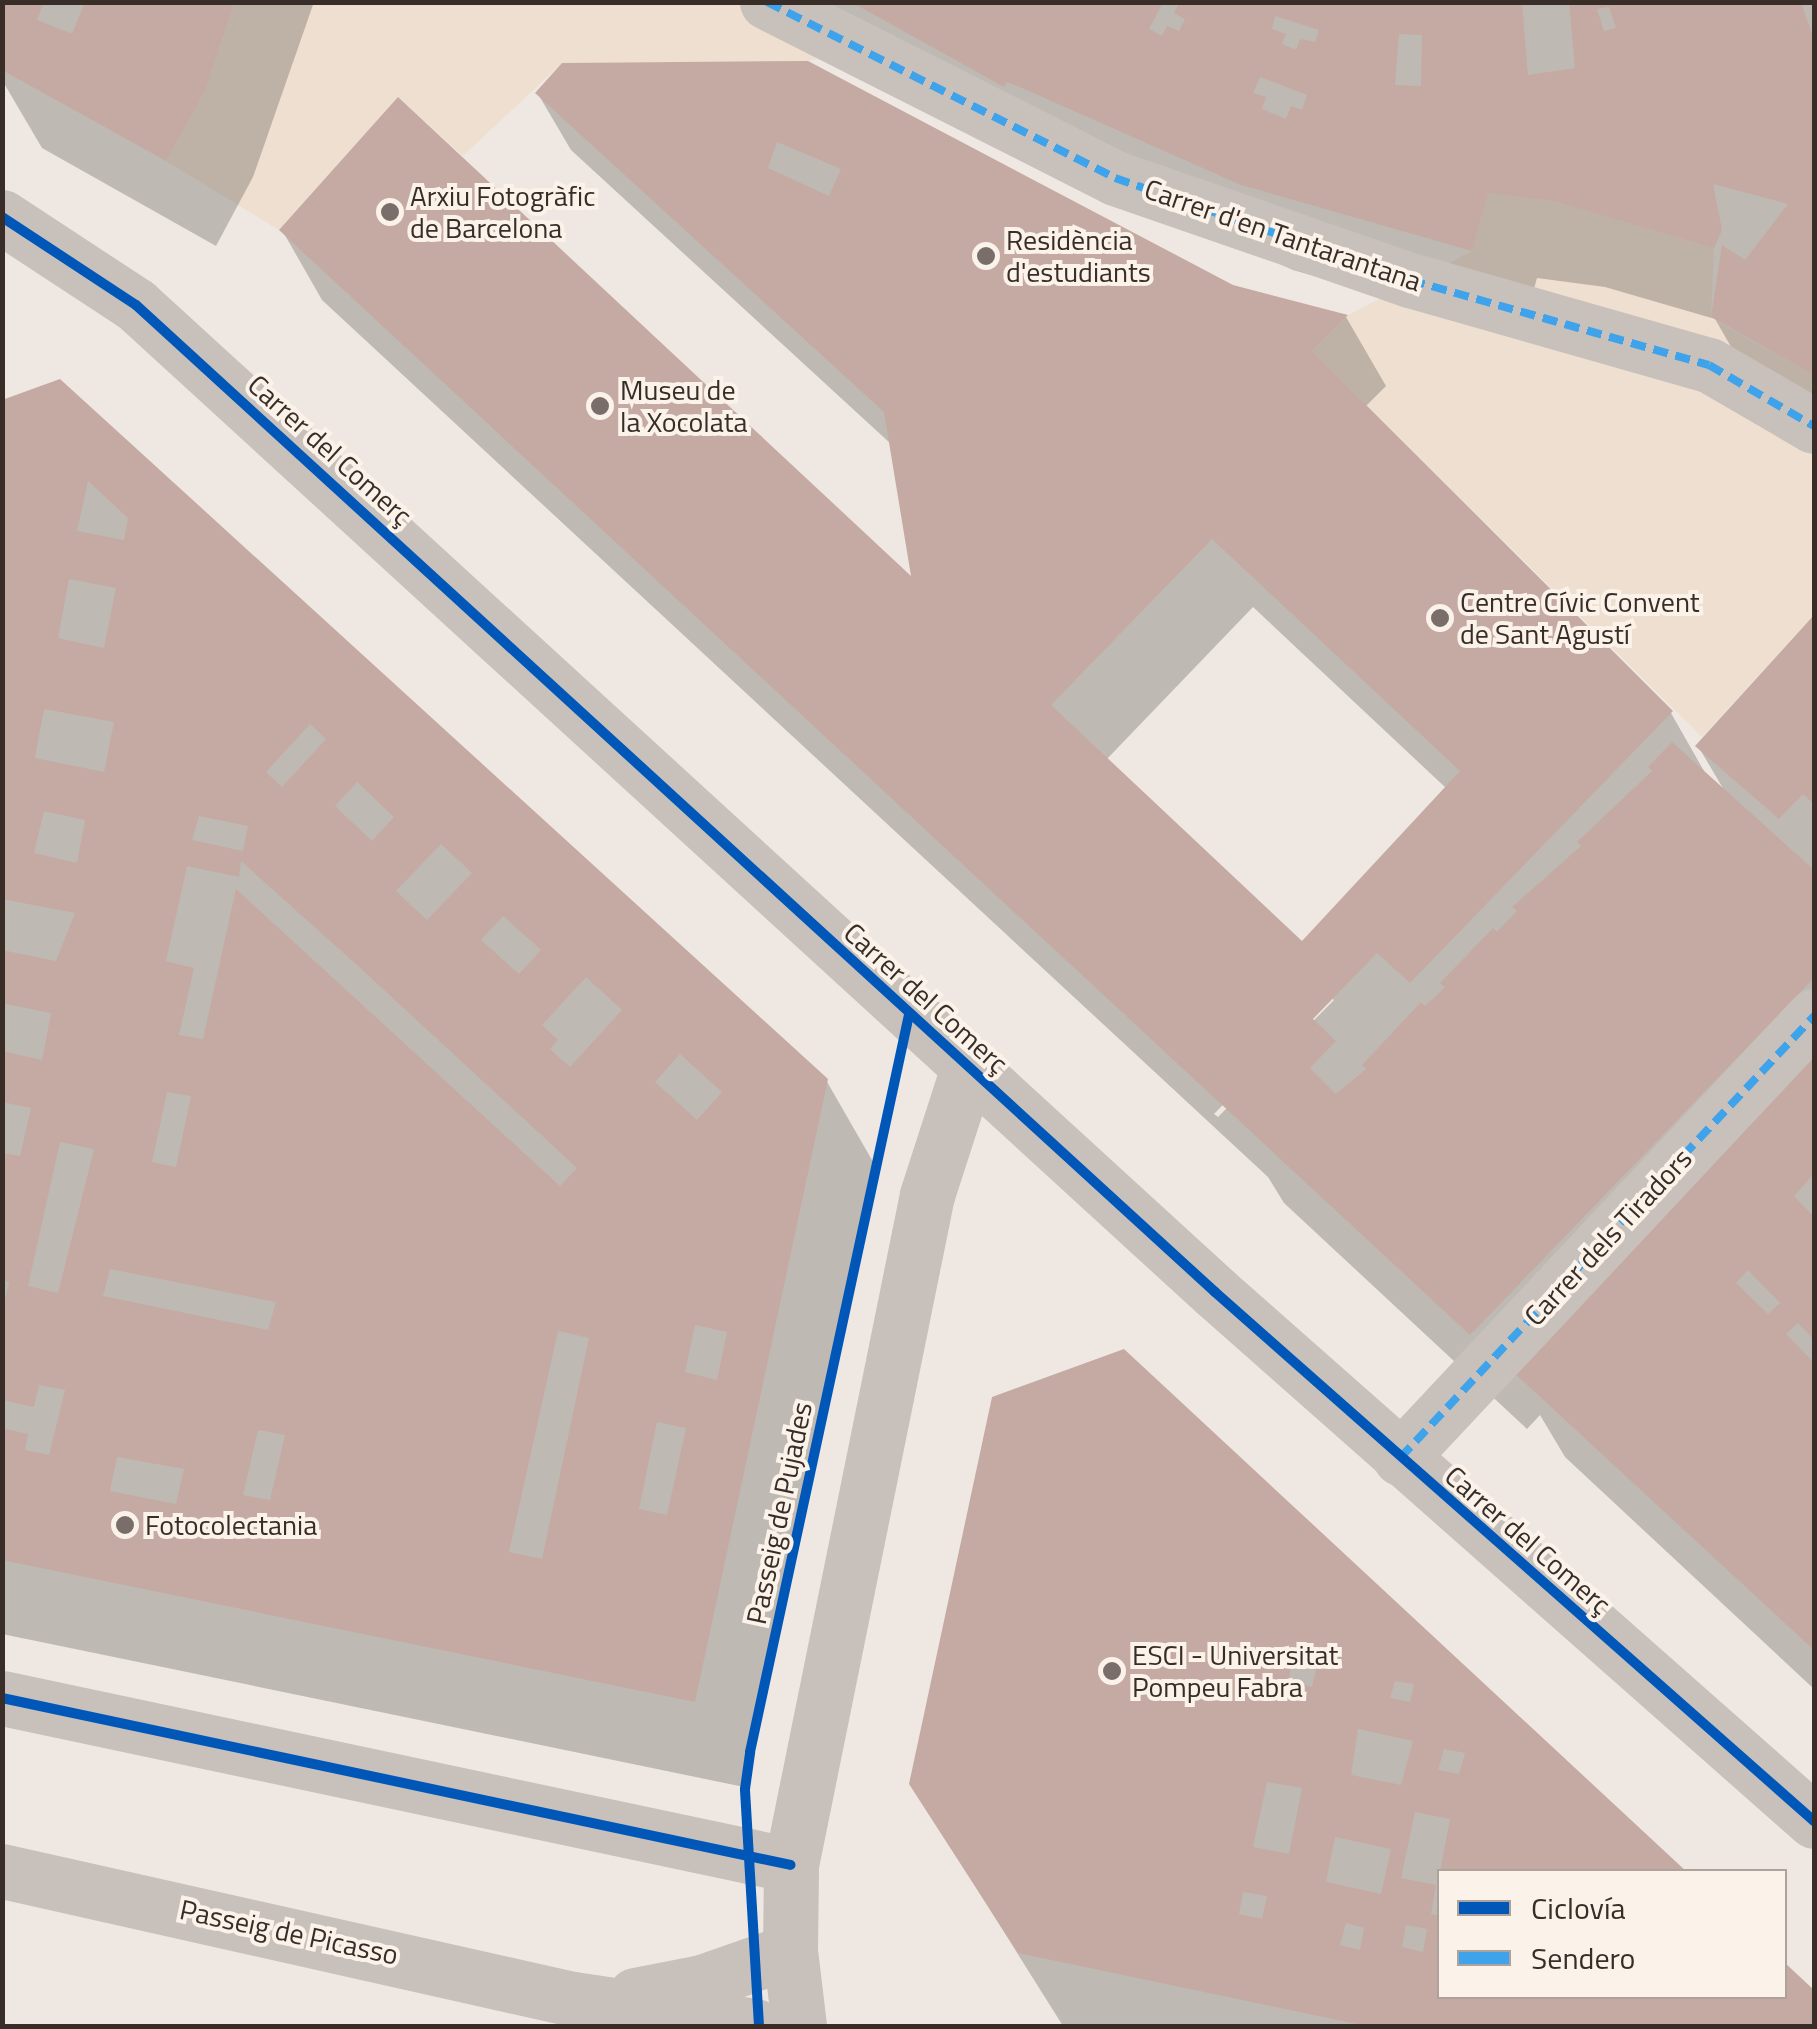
<!DOCTYPE html>
<html>
<head>
<meta charset="utf-8">
<style>
  body { margin:0 }
  #map { position:relative; width:1817px; height:2029px; overflow:hidden; background:#efe8e2; font-family:"Titillium Web",sans-serif }
  div>[style] { position:absolute }
  [style*='--x'] { left:calc(var(--x)*1px); top:calc(var(--y)*1px); width:calc(var(--w)*1px); rotate:calc(var(--a)*1deg) }
  .plaza>* { inset:0; background:#eedfd0 }
  .shadow>* { inset:0; background:#0003 }
  .building>* { inset:0; background:#c4aaa2 }
  .minor>* { height:55px; margin:-27.5px; padding:0 27.5px; transform-origin:27.5px; border-radius:27.5px; background:#c8c0ba }
  .quiet>* { height:8px; margin-top:-4px; transform-origin:0; background:repeating-linear-gradient(90deg,#3fa3eb 0 15px,transparent 0 23px) }
  .cycleway>* { height:10px; margin:-5px; padding:0 5px; transform-origin:5px; border-radius:5px; background:#0057b8 }
  .dots>* { width:28px; height:28px; translate:-50% -50%; box-sizing:border-box; border:5px solid #fbf2e9; border-radius:50% }
  span { translate:-50% -50%; white-space:nowrap; text-align:center; line-height:1.15; -webkit-text-stroke:8px #fbf2e9; paint-order:stroke }
  .poi-label { font-size:28px; color:#392d28 }
  .left { translate:0 -50%; text-align:left }
  .street-label { font-size:28px; color:#392d28 }
  .frame { position:absolute; inset:0; border:5px solid #392d28; pointer-events:none }
  .legend { position:absolute; left:1437px; top:1869px; width:350px; height:130px; box-sizing:border-box; background:#fbf2e9; border:2px solid #ada39c; margin:0; padding:12px 18px; list-style:none; font-size:30px; color:#392d28 }
  .legend li { display:flex; align-items:center; gap:20px; height:50px }
  .legend b { width:50px; border:2px solid #ada39c }
</style>
</head>
<body>
<div id="map">
  <div class="plaza">
    <i style="clip-path:polygon(235px 3px,767px 3px,859px 49px,808px 61px,562px 63px,463px 156px,398px 97px,279px 230px,166px 161px,205px 91px)"></i>
    <i style="clip-path:polygon(1488px 193px,1553px 201px,1714px 248px,1711px 318px,1814px 375px,1814px 615px,1702px 737px,1312px 351px,1348px 315px,1472px 251px)"></i>
  </div>
  <div class="shadow">
    <i style="clip-path:polygon(3px 2px,314px 2px,253px 177px,216px 246px,42px 148px,2px 80px)"></i>
    <i style="clip-path:polygon(735px 2px,1814px 2px,1814px 432px,1764px 404px,1715px 319px,1605px 287px,1537px 278px,1521px 335px,1293px 270px,1081px 176px)"></i>
    <i style="clip-path:polygon(evenodd,563px 65px,1232px 288px,1346px 317px,1386px 386px,1365px 407px,1671px 713px,1708px 778px,1724px 790px,1698px 746px,1814px 620px,1814px 1689px,1565px 1457px,1540px 1415px,1527px 1429px,1284px 1203px,1268px 1177px,322px 300px,282px 230px,915px 583px,891px 444px,571px 150px,538px 94px,563px 65px,1253px 607px,1447px 789px,1302px 945px,1106px 760px,1253px 607px,563px 65px,1330px 997px,1334px 1000px,1218px 1117px,1214px 1114px,1330px 997px)"></i>
    <i style="clip-path:polygon(2px 403px,826px 1080px,876px 1167px,744px 1787px,2px 1634px)"></i>
    <i style="clip-path:polygon(1123px 1352px,1684px 1872px,1440px 1872px,1440px 1996px,1784px 1996px,1784px 1965px,1814px 1993px,1814px 2026px,1063px 2026px,911px 1784px)"></i>
  </div>
  <div class="building">
    <i style="clip-path:polygon(2px 2px,44px 2px,37px 20px,72px 34px,85px 2px,235px 2px,205px 91px,166px 161px,2px 70px)"></i>
    <i style="clip-path:polygon(evenodd,851px 2px,1163px 2px,1149px 29px,1162px 36px,1167px 26px,1179px 31px,1185px 19px,1174px 13px,1180px 2px,1522px 2px,1528px 75px,1575px 68px,1569px 2px,1801px 2px,1814px 40px,1814px 375px,1711px 317px,1722px 245px,1745px 260px,1788px 204px,1713px 184px,1722px 230px,1714px 248px,1553px 201px,1488px 193px,1472px 251px,1241px 185px,1029px 91px,1007px 82px,1004px 87px,851px 2px,1609px 7px,1616px 28px,1604px 31px,1597px 9px,1609px 7px,851px 2px,1275px 16px,1319px 30px,1315px 42px,1300px 39px,1296px 50px,1282px 44px,1286px 34px,1272px 29px,1275px 16px,851px 2px,1399px 34px,1422px 35px,1421px 86px,1395px 85px,1399px 34px,851px 2px,1260px 77px,1307px 95px,1302px 110px,1291px 106px,1286px 119px,1262px 109px,1266px 97px,1253px 93px,1260px 77px)"></i>
    <i style="clip-path:polygon(evenodd,808px 61px,1233px 285px,1348px 315px,1312px 351px,1673px 711px,1410px 983px,1377px 953px,1313px 1019px,1336px 1041px,1310px 1068px,1336px 1094px,1366px 1069px,1362px 1065px,1421px 1002px,1425px 1006px,1437px 995px,1445px 987px,1440px 983px,1493px 928px,1497px 932px,1517px 911px,1512px 907px,1581px 846px,1577px 842px,1652px 771px,1648px 767px,1672px 742px,1814px 870px,1814px 978px,1470px 1335px,279px 230px,398px 97px,911px 576px,884px 412px,535px 93px,562px 63px,808px 61px,777px 142px,841px 169px,829px 196px,768px 168px,777px 142px,808px 61px,1212px 539px,1460px 771px,1302px 941px,1051px 705px,1212px 539px)"></i>
    <i style="clip-path:polygon(evenodd,60px 379px,828px 1079px,695px 1702px,2px 1560px,2px 1428px,28px 1434px,25px 1450px,49px 1455px,65px 1390px,39px 1385px,34px 1407px,2px 1400px,2px 1312px,9px 1282px,2px 1281px,2px 1153px,20px 1156px,31px 1108px,2px 1102px,2px 1051px,42px 1060px,51px 1013px,6px 1004px,2px 1011px,2px 950px,56px 961px,75px 913px,2px 899px,2px 400px,60px 379px,88px 481px,128px 518px,124px 540px,77px 531px,88px 481px,60px 379px,69px 579px,116px 588px,104px 648px,58px 638px,69px 579px,60px 379px,44px 709px,114px 722px,104px 772px,35px 758px,44px 709px,60px 379px,310px 724px,326px 739px,282px 787px,266px 772px,310px 724px,60px 379px,357px 782px,394px 817px,372px 841px,335px 806px,357px 782px,60px 379px,44px 811px,85px 820px,77px 863px,34px 853px,44px 811px,60px 379px,199px 816px,248px 826px,243px 851px,192px 840px,199px 816px,60px 379px,441px 844px,472px 873px,427px 920px,396px 891px,441px 844px,60px 379px,241px 861px,358px 966px,577px 1168px,560px 1186px,236px 889px,203px 1039px,179px 1035px,194px 968px,166px 961px,187px 866px,239px 877px,241px 861px,60px 379px,503px 916px,541px 950px,519px 974px,481px 940px,503px 916px,60px 379px,586px 977px,622px 1010px,570px 1067px,550px 1049px,558px 1040px,542px 1025px,586px 977px,60px 379px,680px 1054px,722px 1092px,697px 1120px,655px 1082px,680px 1054px,60px 379px,167px 1092px,191px 1096px,176px 1167px,152px 1162px,167px 1092px,60px 379px,60px 1142px,94px 1149px,58px 1293px,28px 1286px,60px 1142px,60px 379px,110px 1269px,276px 1302px,268px 1330px,103px 1296px,110px 1269px,60px 379px,695px 1325px,727px 1332px,717px 1380px,685px 1372px,695px 1325px,60px 379px,558px 1331px,589px 1338px,542px 1559px,509px 1552px,558px 1331px,60px 379px,657px 1422px,686px 1428px,667px 1515px,639px 1509px,657px 1422px,60px 379px,258px 1430px,285px 1435px,270px 1500px,243px 1495px,258px 1430px,60px 379px,117px 1457px,184px 1469px,176px 1504px,110px 1491px,117px 1457px)"></i>
    <i style="clip-path:polygon(1814px 615px,1814px 804px,1803px 794px,1779px 819px,1695px 746px)"></i>
    <i style="clip-path:polygon(evenodd,1814px 1057px,1814px 1174px,1794px 1196px,1814px 1217px,1814px 1340px,1798px 1323px,1786px 1334px,1814px 1363px,1814px 1650px,1512px 1371px,1814px 1057px,1748px 1270px,1780px 1303px,1768px 1314px,1736px 1283px,1748px 1270px)"></i>
    <i style="clip-path:polygon(evenodd,1124px 1349px,1687px 1872px,1440px 1872px,1450px 1819px,1415px 1812px,1401px 1878px,1436px 1885px,1431px 1914px,1440px 1916px,1440px 1996px,1784px 1996px,1784px 1962px,1814px 1990px,1814px 2026px,1366px 2026px,1018px 1953px,909px 1784px,992px 1397px,1124px 1349px,1293px 1660px,1317px 1665px,1312px 1687px,1288px 1681px,1293px 1660px,1124px 1349px,1395px 1681px,1414px 1684px,1410px 1702px,1390px 1698px,1395px 1681px,1124px 1349px,1358px 1729px,1413px 1741px,1401px 1785px,1351px 1775px,1358px 1729px,1124px 1349px,1444px 1749px,1465px 1753px,1459px 1774px,1438px 1770px,1444px 1749px,1124px 1349px,1267px 1782px,1302px 1788px,1289px 1854px,1253px 1847px,1267px 1782px,1124px 1349px,1335px 1837px,1391px 1849px,1381px 1894px,1326px 1882px,1335px 1837px,1124px 1349px,1243px 1892px,1267px 1896px,1262px 1919px,1239px 1914px,1243px 1892px,1124px 1349px,1346px 1923px,1364px 1928px,1360px 1950px,1340px 1945px,1346px 1923px,1124px 1349px,1406px 1925px,1427px 1929px,1423px 1952px,1402px 1947px,1406px 1925px)"></i>
  </div>
  <div class="minor">
    <i style="--x:767;--y:2;--w:390;--a:26.8"></i>
    <i style="--x:1115;--y:178;--w:312;--a:19.1"></i>
    <i style="--x:1410;--y:280;--w:311;--a:15.9"></i>
    <i style="--x:1709;--y:365;--w:121;--a:30.2"></i>
    <i style="--x:2;--y:217;--w:160;--a:33.3"></i>
    <i style="--x:136;--y:305;--w:1462;--a:42.45"></i>
    <i style="--x:1215;--y:1292;--w:799;--a:41.45"></i>
    <i style="--x:1400;--y:1458;--w:606;--a:-46.87"></i>
    <i style="--x:2;--y:1698;--w:806;--a:11.95"></i>
    <i style="--x:2;--y:1871;--w:585;--a:12.64"></i>
    <i style="--x:573;--y:1999;--w:184;--a:8.4"></i>
    <i style="--x:635;--y:1995;--w:68;--a:-11"></i>
    <i style="--x:702;--y:1982;--w:93;--a:-19.4"></i>
    <i style="--x:799;--y:2026;--w:76;--a:-96.8"></i>
    <i style="--x:790;--y:1951;--w:86;--a:-89.3"></i>
    <i style="--x:791;--y:1865;--w:684;--a:-78.53"></i>
    <i style="--x:927;--y:1195;--w:133;--a:-72.1"></i>
  </div>
  <div class="quiet">
    <i style="--x:767;--y:2;--w:390;--a:26.8"></i>
    <i style="--x:1115;--y:178;--w:312;--a:19.1"></i>
    <i style="--x:1410;--y:280;--w:311;--a:15.9"></i>
    <i style="--x:1709;--y:365;--w:121;--a:30.2"></i>
    <i style="--x:1400;--y:1458;--w:606;--a:-46.87"></i>
  </div>
  <div class="cycleway">
    <i style="--x:2;--y:217;--w:160;--a:33.3"></i>
    <i style="--x:136;--y:305;--w:1462;--a:42.45"></i>
    <i style="--x:1215;--y:1292;--w:799;--a:41.45"></i>
    <i style="--x:2;--y:1698;--w:806;--a:11.95"></i>
    <i style="--x:759;--y:2026;--w:237;--a:-93.4"></i>
    <i style="--x:745;--y:1789;--w:37;--a:-82"></i>
    <i style="--x:750;--y:1752;--w:754;--a:-77.83"></i>
  </div>
  <div class="dots">
    <i style="left:390px;top:212px;background:#796e69"></i>
    <i style="left:986px;top:256px;background:#796e69"></i>
    <i style="left:600px;top:406px;background:#796e69"></i>
    <i style="left:1440px;top:618px;background:#796e69"></i>
    <i style="left:125px;top:1525px;background:#796e69"></i>
    <i style="left:1112px;top:1671px;background:#796e69"></i>
  </div>
  <div class="poi-label">
    <span class="left" style="left:410px;top:212px">Arxiu Fotogràfic<br>de Barcelona</span>
    <span class="left" style="left:1006px;top:256px">Residència<br>d'estudiants</span>
    <span class="left" style="left:620px;top:406px">Museu de<br>la Xocolata</span>
    <span class="left" style="left:1460px;top:618px">Centre Cívic Convent<br>de Sant Agustí</span>
    <span class="left" style="left:145px;top:1525px">Fotocolectania</span>
    <span class="left" style="left:1132px;top:1671px">ESCI - Universitat<br>Pompeu Fabra</span>
  </div>
  <div class="street-label">
    <span style="left:1283px;top:235px;rotate:19deg">Carrer d'en Tantarantana</span>
    <span style="left:330px;top:450px;rotate:42deg">Carrer del Comerç</span>
    <span style="left:926px;top:998px;rotate:42deg">Carrer del Comerç</span>
    <span style="left:1608px;top:1237px;rotate:-47deg">Carrer dels Tiradors</span>
    <span style="left:779px;top:1513px;rotate:-78deg">Passeig de Pujades</span>
    <span style="left:1528px;top:1540px;rotate:41deg">Carrer del Comerç</span>
    <span style="left:289px;top:1932px;rotate:12deg">Passeig de Picasso</span>
  </div>
  <div class="frame"></div>
  <ul class="legend">
  <li><b style="height:12px;background:#0057b8"></b>Ciclovía</li>
  <li><b style="height:12px;background:#3fa3eb"></b>Sendero</li>
  </ul>
</div>
</body>
</html>
